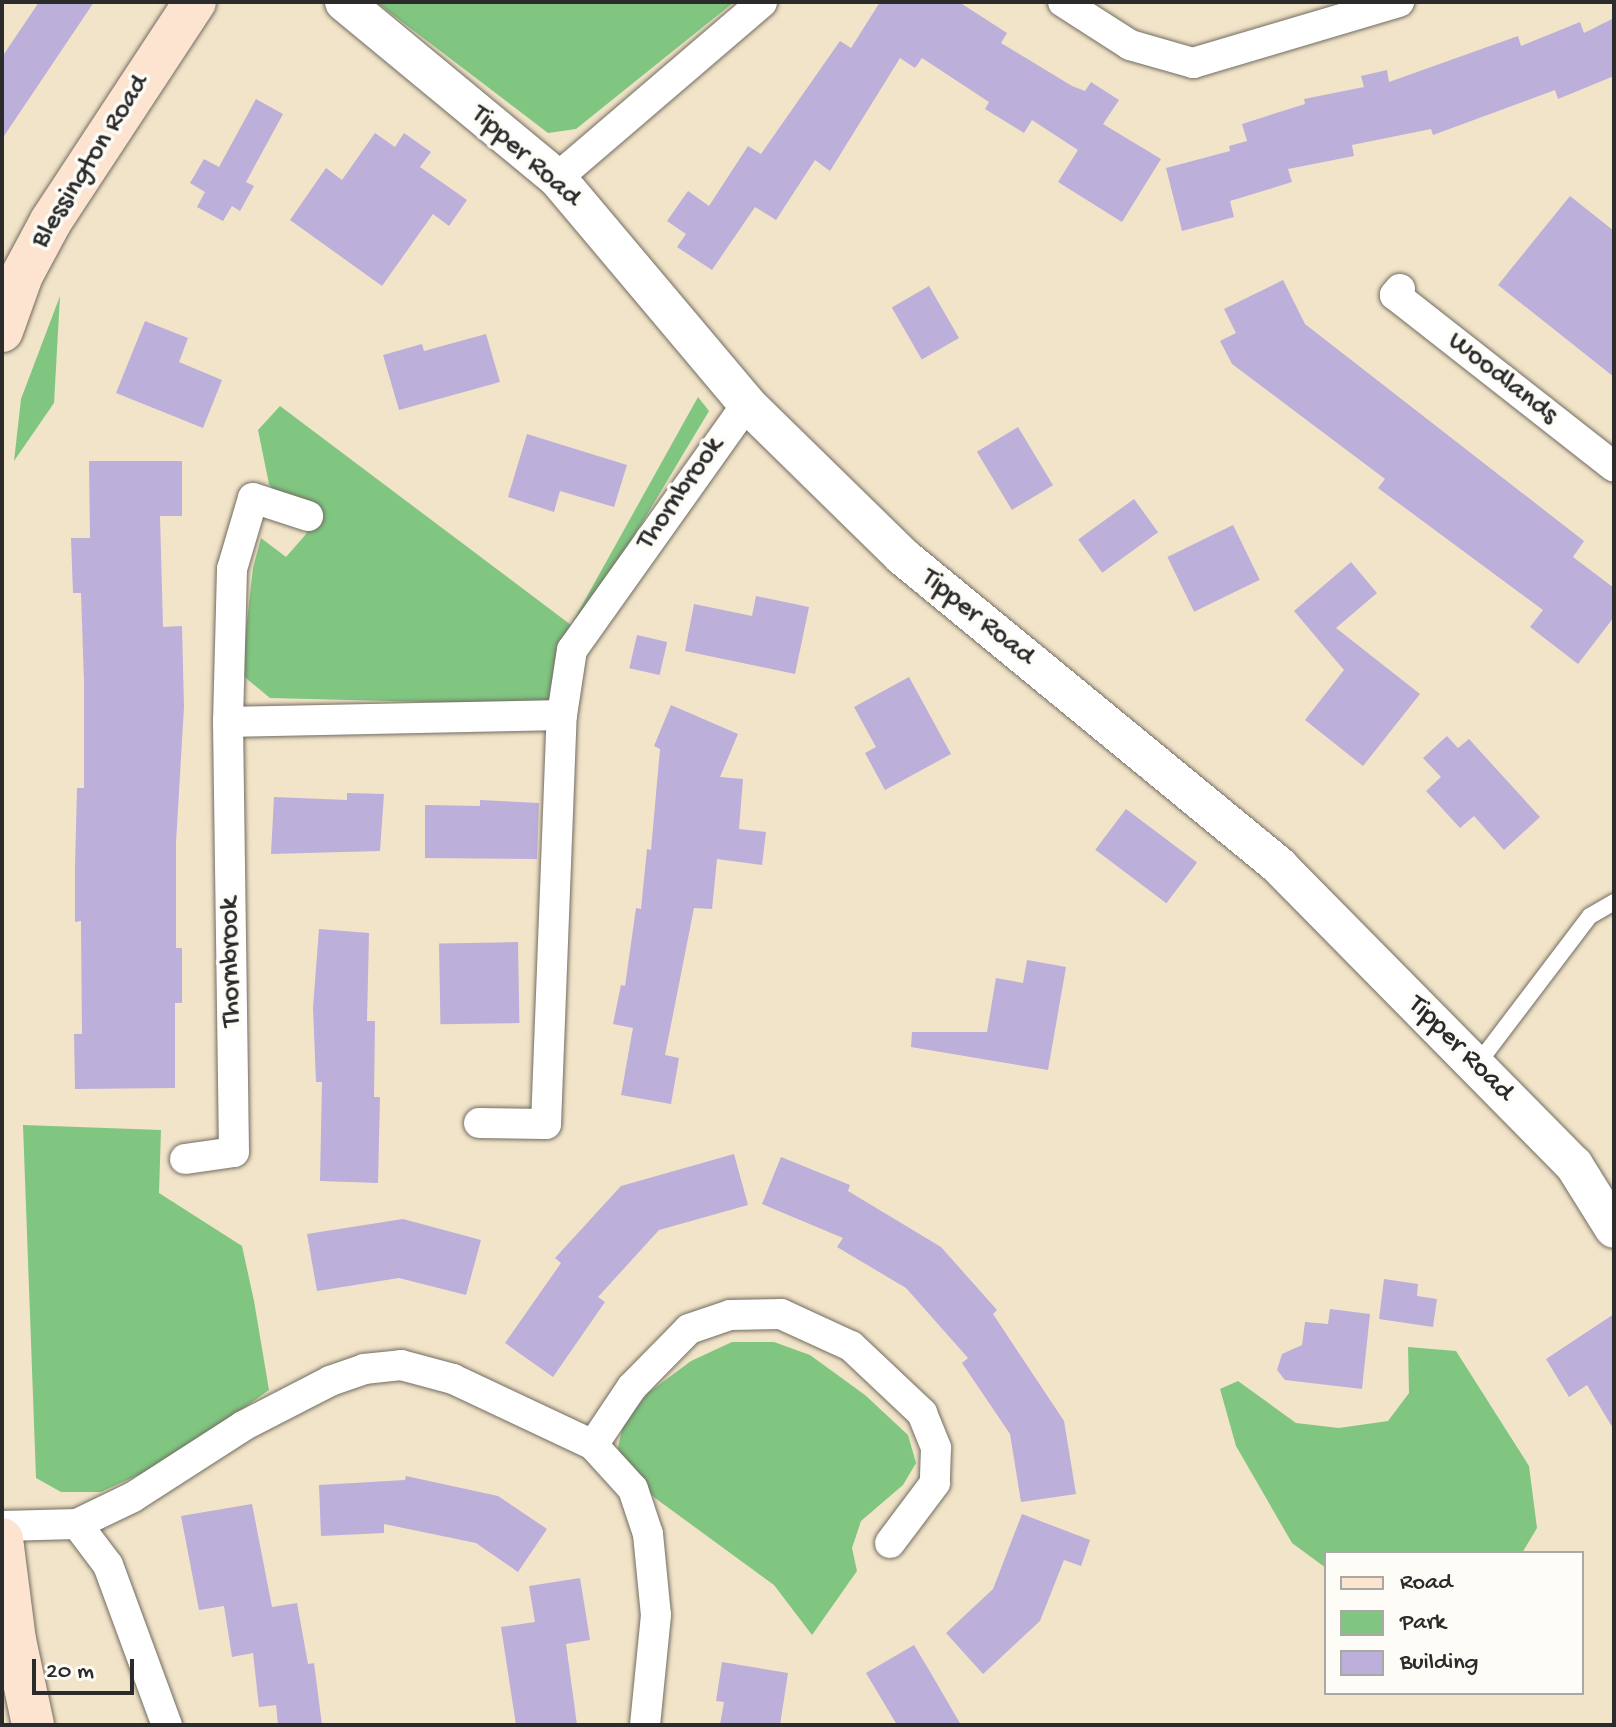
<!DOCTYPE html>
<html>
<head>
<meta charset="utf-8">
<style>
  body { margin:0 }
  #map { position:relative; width:1616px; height:1727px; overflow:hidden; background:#f2e4c8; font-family:"Gochi Hand",sans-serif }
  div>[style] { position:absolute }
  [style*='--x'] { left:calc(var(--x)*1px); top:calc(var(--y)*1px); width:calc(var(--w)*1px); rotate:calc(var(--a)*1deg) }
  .green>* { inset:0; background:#80c681 }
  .building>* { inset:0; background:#bcafda; transform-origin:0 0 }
  .roads { filter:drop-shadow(0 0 2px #716c62) drop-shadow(0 0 2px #716c62) }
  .service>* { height:16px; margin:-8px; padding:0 8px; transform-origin:8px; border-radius:8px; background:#fff }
  .minor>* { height:30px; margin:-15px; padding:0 15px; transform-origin:15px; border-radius:15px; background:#fff }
  .tertiary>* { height:38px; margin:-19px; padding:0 19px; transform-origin:19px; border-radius:19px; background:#fff }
  .secondary>* { height:42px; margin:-21px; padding:0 21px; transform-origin:21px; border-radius:21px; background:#fde4d1 }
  span { translate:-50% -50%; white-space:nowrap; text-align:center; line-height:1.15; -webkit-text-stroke:7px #fdfcf7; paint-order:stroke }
  .street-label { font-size:28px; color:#2b2b2b }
  .frame { position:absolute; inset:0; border:4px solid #2b2b2b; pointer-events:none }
  .legend { position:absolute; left:1324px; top:1551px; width:260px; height:144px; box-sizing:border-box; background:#fdfcf7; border:2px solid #a9a8a5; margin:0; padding:10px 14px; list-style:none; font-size:24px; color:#2b2b2b }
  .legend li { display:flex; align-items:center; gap:16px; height:40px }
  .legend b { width:40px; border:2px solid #a9a8a5 }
  .scale { position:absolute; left:32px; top:1659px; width:102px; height:36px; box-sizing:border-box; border:4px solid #2b2b2b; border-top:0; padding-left:10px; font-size:24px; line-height:28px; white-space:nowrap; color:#2b2b2b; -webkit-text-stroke:6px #fdfcf7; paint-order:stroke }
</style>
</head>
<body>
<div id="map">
  <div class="green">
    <i style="clip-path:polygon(376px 2px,734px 2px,576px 129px,548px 133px)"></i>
    <i style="clip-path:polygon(60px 296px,54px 403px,14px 461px,21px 399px)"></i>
    <i style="clip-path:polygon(698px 397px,709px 411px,564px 653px,555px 705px,270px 698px,241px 674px,253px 568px,261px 538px,286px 557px,307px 533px,269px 484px,258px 430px,280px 406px,571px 625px)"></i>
    <i style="clip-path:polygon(23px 1125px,161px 1130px,159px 1193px,242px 1246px,254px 1301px,269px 1390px,169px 1461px,101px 1492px,61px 1492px,36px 1478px)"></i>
    <i style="clip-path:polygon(732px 1342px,774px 1342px,810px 1355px,865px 1395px,908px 1435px,916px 1463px,903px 1485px,861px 1521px,852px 1548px,857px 1571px,812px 1635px,774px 1585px,655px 1498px,626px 1470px,618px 1448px,623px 1424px,648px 1393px,691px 1361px)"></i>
    <i style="clip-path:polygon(1408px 1347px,1456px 1351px,1529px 1466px,1537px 1528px,1522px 1553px,1326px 1553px,1326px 1568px,1292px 1543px,1236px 1446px,1220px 1389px,1238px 1381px,1296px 1423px,1339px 1428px,1388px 1421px,1409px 1393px)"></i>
  </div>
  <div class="building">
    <i style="clip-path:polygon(39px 2px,94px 2px,2px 139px,2px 57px)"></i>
    <i style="clip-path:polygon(880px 2px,959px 2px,1007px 33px,1001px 43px,1072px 86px,1085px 91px,1091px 82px,1119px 100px,1103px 124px,1161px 159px,1122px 222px,1058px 182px,1078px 150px,1032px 120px,1024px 133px,985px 109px,989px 102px,922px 58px,915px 68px,900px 58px,830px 171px,815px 160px,776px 220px,755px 207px,712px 270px,677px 247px,686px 234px,667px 221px,688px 191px,709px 206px,748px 146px,761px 154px,840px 41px,851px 48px)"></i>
    <i style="clip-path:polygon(1614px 18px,1614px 76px,1558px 99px,1555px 90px,1433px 135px,1431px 129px,1352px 145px,1354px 156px,1288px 169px,1292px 182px,1230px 201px,1234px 217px,1182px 231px,1166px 168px,1230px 151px,1229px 146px,1247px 141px,1242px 124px,1305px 104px,1304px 99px,1364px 87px,1361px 76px,1387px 70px,1389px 82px,1518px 36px,1521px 46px,1580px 22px,1584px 33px)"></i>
    <i style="clip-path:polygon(256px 99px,283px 114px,246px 182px,254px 186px,240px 211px,232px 206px,223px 221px,197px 207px,205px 192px,190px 183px,204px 159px,219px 167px)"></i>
    <i style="clip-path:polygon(375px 133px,395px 147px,404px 133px,431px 152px,420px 167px,467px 200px,449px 226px,433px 214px,382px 286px,290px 220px,326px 168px,342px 180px)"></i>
    <i style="clip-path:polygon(1570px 196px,1614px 231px,1614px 377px,1498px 285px)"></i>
    <i style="clip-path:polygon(1283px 280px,1305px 324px,1584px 541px,1573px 557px,1614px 588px,1614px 617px,1578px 664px,1530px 627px,1543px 610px,1378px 488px,1385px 479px,1232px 364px,1220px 341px,1236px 333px,1224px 309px)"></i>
    <i style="left:929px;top:286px;width:60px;height:43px;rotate:60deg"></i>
    <i style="clip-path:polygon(145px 321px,188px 338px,179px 362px,222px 380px,203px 428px,116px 393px)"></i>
    <i style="clip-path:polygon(486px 334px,500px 382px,399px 410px,383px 355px,422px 344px,424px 351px)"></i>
    <i style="left:1018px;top:427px;width:68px;height:48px;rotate:59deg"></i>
    <i style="clip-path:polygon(527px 434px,627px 465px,614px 507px,560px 491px,554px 512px,508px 497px)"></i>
    <i style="clip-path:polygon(89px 461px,182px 461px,182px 516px,160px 516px,163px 627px,182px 626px,184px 707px,176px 843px,176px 948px,182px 948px,182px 1003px,175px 1003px,175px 1088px,75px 1089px,74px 1034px,82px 1034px,81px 921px,75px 922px,75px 866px,77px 788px,84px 788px,84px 682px,81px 593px,73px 593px,71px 538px,90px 538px)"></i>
    <i style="left:1134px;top:499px;width:41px;height:69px;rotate:54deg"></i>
    <i style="left:1233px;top:525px;width:61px;height:73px;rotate:64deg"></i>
    <i style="clip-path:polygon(1351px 562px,1377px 593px,1336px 628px,1420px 694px,1363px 766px,1305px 720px,1344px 670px,1294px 611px)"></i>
    <i style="clip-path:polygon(756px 596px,809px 607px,795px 674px,685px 651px,694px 604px,752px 616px)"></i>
    <i style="left:637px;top:635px;width:31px;height:34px;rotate:13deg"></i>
    <i style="clip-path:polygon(909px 677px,951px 754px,885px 790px,865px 753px,876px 747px,854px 707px)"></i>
    <i style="clip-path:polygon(671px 705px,738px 734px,720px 777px,743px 779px,739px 829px,766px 832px,762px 865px,717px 859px,712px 909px,694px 908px,665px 1055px,679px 1058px,671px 1104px,621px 1095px,633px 1028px,613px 1024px,621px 985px,625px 986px,636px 908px,641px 909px,647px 849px,651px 850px,660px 749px,654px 746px)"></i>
    <i style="clip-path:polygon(1447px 736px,1458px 748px,1469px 739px,1540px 817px,1504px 850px,1474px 816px,1460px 828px,1426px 791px,1441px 777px,1423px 758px)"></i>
    <i style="clip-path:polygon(347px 793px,384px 794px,380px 851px,271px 854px,274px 797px,347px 800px)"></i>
    <i style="clip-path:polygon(480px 800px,539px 803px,537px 859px,425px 858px,425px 805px,480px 806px)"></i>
    <i style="left:1126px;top:809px;width:89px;height:51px;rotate:37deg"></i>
    <i style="clip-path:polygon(319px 929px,369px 933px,367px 1021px,375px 1021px,374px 1097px,380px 1097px,378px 1183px,320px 1181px,322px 1082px,316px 1082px,313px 1008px)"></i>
    <i style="left:518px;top:942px;width:81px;height:79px;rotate:89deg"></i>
    <i style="clip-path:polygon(1027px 960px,1066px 967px,1048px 1070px,911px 1047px,912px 1032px,987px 1032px,996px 978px,1023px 983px)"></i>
    <i style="clip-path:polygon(734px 1154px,748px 1205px,659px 1230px,598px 1297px,605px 1302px,553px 1377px,505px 1343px,561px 1263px,555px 1258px,621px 1186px)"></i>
    <i style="clip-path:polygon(781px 1157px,850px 1185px,848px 1191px,941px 1247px,997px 1310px,993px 1314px,1064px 1421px,1076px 1494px,1021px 1502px,1010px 1434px,962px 1363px,968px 1358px,906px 1288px,837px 1247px,843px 1238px,762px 1204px)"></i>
    <i style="clip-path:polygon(403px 1219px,481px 1240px,466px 1295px,399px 1278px,317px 1291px,307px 1234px)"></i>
    <i style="clip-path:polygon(1384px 1279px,1418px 1284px,1417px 1296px,1437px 1299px,1433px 1327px,1379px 1319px)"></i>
    <i style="clip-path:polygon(1330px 1309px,1370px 1314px,1362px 1389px,1285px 1380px,1277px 1370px,1282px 1354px,1302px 1345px,1305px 1322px,1328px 1324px)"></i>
    <i style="clip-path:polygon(1614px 1314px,1614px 1430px,1587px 1385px,1569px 1397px,1546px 1359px)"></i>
    <i style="clip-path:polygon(406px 1476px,498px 1496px,547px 1529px,518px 1572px,476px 1543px,384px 1524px,384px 1533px,321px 1536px,319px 1485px,405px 1480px)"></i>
    <i style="clip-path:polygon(252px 1504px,272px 1607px,297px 1603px,308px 1664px,314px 1663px,322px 1725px,278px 1725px,276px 1705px,259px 1707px,253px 1653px,232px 1657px,224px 1606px,199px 1610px,181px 1516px)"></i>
    <i style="clip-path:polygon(1022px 1514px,1090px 1540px,1081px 1566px,1064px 1560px,1040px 1621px,983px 1674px,946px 1633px,993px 1589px)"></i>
    <i style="clip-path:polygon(580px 1578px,590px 1640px,566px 1644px,577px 1725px,516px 1725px,501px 1627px,535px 1622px,529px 1586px)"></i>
    <i style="clip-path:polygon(914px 1645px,929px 1670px,961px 1725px,897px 1725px,866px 1673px)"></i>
    <i style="clip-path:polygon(722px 1662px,788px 1673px,780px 1725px,720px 1725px,724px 1702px,716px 1701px)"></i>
  </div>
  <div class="roads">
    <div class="service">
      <i style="--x:1476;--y:1066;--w:188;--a:-52.8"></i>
      <i style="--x:1590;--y:916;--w:28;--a:-30"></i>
    </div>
    <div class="minor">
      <i style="--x:1063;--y:2;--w:80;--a:32.7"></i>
      <i style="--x:1130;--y:45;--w:66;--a:15.9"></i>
      <i style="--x:1193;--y:63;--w:215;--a:-16.5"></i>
      <i style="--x:557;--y:178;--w:270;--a:-40.6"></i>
      <i style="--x:1400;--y:289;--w:8;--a:130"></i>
      <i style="--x:1395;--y:295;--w:278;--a:38.1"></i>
      <i style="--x:228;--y:722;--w:334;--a:-1.2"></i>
      <i style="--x:479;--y:1123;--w:67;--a:0.9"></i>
      <i style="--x:546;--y:1124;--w:409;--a:-87.8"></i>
      <i style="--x:562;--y:715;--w:66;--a:-81.3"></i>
      <i style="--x:572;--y:650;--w:302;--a:-54.6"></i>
      <i style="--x:185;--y:1159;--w:49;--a:-8.1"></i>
      <i style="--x:234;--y:1152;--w:430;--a:-90.8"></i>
      <i style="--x:228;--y:722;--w:153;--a:-88.5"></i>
      <i style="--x:232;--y:569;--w:74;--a:-73.5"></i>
      <i style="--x:253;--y:498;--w:58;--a:18.1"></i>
      <i style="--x:593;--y:1445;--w:70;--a:-56.1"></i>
      <i style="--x:632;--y:1387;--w:81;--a:-45.5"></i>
      <i style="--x:689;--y:1329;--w:43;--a:-18.9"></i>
      <i style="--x:730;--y:1315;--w:51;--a:-1.1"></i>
      <i style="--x:781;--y:1314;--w:77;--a:24.6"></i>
      <i style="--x:851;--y:1346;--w:98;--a:43.3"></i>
      <i style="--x:922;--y:1413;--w:38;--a:68"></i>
      <i style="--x:936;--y:1448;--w:35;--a:92"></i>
      <i style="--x:935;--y:1483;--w:75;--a:126.9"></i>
      <i style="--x:77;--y:1524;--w:51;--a:52.9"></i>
      <i style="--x:108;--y:1565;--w:171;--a:69.8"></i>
      <i style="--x:2;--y:1526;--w:75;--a:-1.5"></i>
      <i style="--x:77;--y:1524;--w:62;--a:-25.7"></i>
      <i style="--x:133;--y:1497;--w:131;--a:-32.8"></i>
      <i style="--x:243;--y:1426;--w:98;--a:-27.3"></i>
      <i style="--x:330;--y:1381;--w:36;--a:-19"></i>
      <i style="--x:364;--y:1369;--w:37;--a:-6"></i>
      <i style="--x:401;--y:1365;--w:54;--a:15.1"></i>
      <i style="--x:453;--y:1379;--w:155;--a:25.2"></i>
      <i style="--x:593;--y:1445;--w:59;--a:47.7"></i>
      <i style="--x:633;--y:1489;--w:47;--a:71.6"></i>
      <i style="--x:648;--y:1534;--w:81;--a:84.4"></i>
      <i style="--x:656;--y:1615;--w:111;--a:95.7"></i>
    </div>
    <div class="tertiary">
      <i style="--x:344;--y:2;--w:276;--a:39.6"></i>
      <i style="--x:557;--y:178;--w:295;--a:49.9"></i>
      <i style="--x:747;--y:404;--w:217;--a:44.4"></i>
      <i style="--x:902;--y:556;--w:489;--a:39.4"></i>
      <i style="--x:1280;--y:867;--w:419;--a:45.4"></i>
      <i style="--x:1574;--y:1165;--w:75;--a:58"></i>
    </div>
    <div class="secondary">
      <i style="--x:2;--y:331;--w:59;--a:-70.3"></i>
      <i style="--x:22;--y:275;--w:61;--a:-61.8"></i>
      <i style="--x:51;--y:221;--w:262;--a:-56.7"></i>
      <i style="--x:2;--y:1539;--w:102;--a:82.7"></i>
      <i style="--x:15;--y:1640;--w:87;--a:78"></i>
    </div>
  </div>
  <div class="street-label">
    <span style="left:525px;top:157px;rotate:42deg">Tipper Road</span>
    <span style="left:91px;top:162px;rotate:-58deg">Blessington Road</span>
    <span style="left:1502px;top:379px;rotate:38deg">Woodlands</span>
    <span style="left:681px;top:494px;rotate:-55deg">Thornbrook</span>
    <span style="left:977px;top:618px;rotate:39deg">Tipper Road</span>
    <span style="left:232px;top:962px;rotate:-91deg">Thornbrook</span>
    <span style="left:1460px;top:1049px;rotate:45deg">Tipper Road</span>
  </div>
  <div class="frame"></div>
  <ul class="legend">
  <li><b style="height:10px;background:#fde4d1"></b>Road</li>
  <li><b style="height:22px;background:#80c681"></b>Park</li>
  <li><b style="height:22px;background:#bcafda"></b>Building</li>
  </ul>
  <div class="scale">20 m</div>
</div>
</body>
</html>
